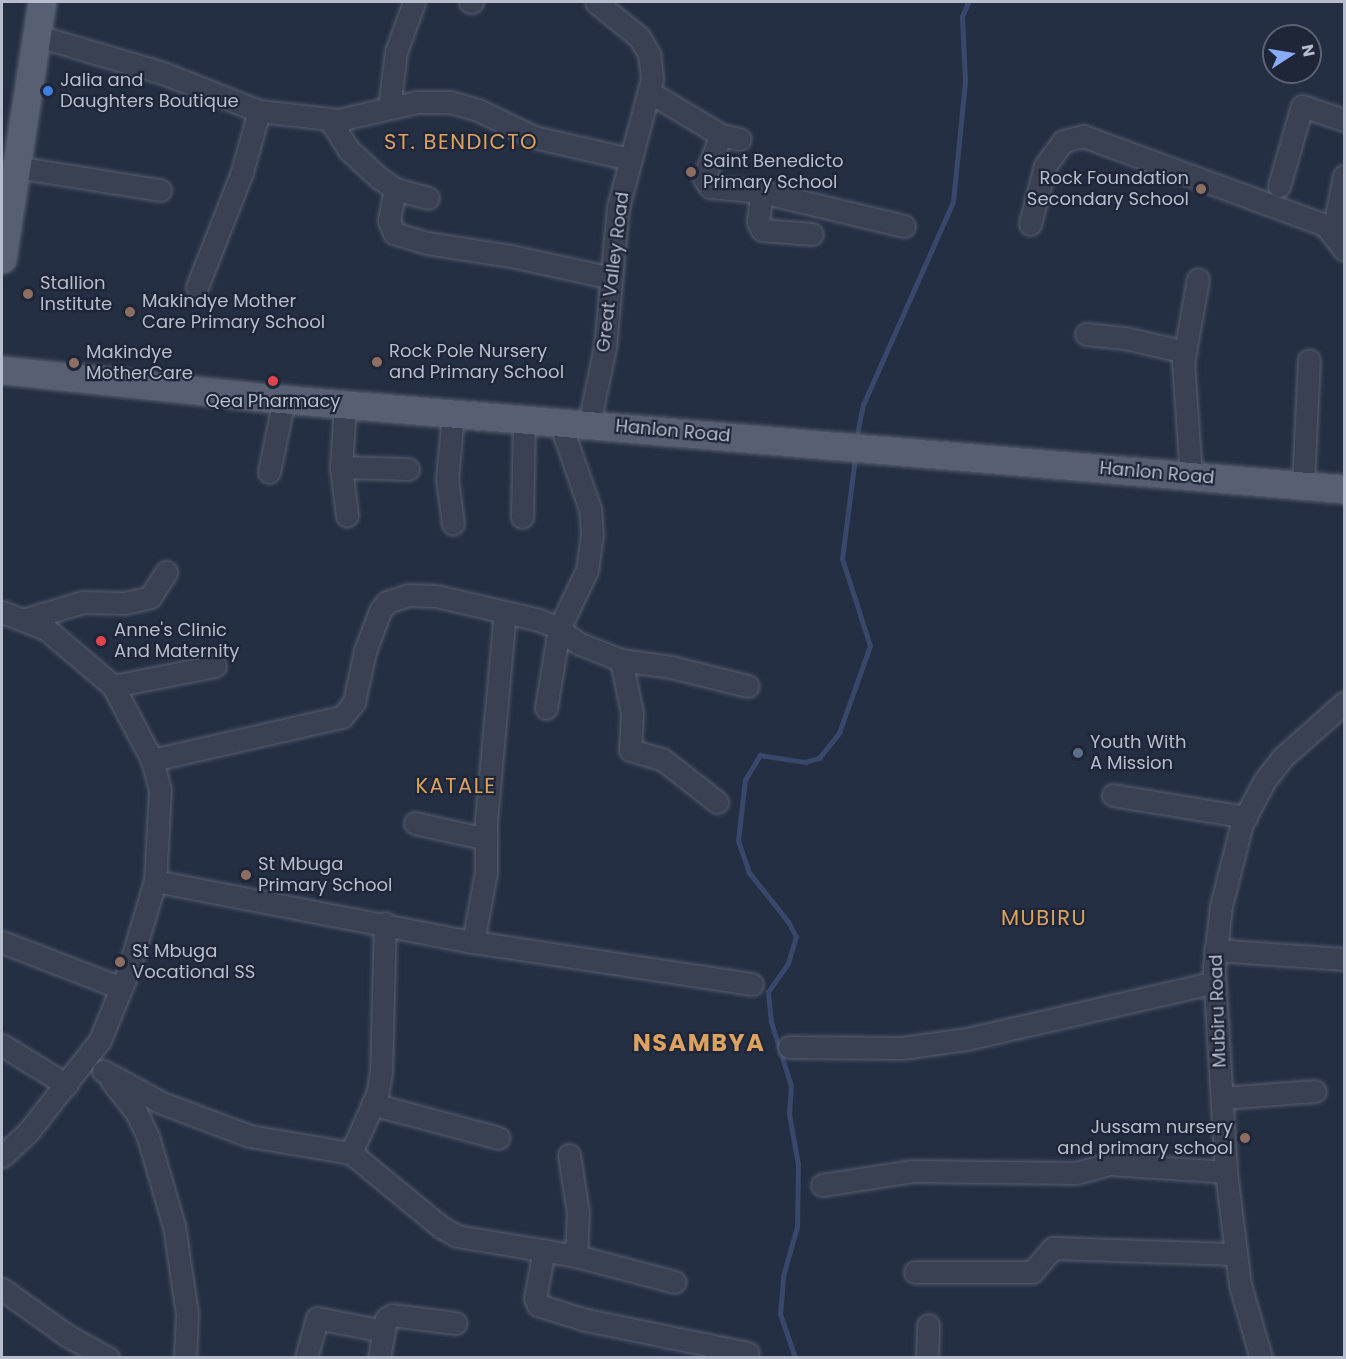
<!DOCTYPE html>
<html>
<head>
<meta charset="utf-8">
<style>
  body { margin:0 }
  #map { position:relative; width:1346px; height:1359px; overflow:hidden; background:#252f43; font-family:Poppins,sans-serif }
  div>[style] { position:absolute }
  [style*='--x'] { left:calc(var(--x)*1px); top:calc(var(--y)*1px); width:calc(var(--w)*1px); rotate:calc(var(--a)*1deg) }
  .stream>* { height:4.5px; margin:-2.25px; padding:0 2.25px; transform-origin:2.25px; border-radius:2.25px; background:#38486b }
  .roads { filter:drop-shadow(0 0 2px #575f70) drop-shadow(0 0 2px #575f70) }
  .minor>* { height:21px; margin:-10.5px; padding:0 10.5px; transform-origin:10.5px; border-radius:10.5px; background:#394152 }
  .major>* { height:27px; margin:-13.5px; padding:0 13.5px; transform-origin:13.5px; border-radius:13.5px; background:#576072 }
  .dots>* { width:16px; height:16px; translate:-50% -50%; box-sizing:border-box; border:3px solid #1e2638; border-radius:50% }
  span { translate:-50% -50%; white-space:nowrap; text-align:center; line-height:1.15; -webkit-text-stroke:4.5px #1e2638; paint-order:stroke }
  .poi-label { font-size:18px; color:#b6bdcc }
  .left { translate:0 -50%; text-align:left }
  .right { translate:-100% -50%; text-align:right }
  .street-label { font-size:18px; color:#b6bdcc }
  .quarter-label { font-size:21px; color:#dba262; letter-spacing:1.5px }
  .district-label { font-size:24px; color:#dba262; font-weight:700; letter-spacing:1.5px }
  .frame { position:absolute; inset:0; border:3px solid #b6bdcc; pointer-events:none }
  .north { position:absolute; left:1262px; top:24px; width:60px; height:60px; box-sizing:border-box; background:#1e2638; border:2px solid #5b6273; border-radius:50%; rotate:78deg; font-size:16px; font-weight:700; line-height:24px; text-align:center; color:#b6bdcc }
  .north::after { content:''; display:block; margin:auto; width:21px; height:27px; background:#8aacfd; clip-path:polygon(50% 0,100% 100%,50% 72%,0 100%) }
</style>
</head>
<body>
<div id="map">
  <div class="stream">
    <i style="--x:857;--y:435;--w:31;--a:-79"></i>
    <i style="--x:863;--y:405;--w:222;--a:-66.1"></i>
    <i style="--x:953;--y:202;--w:122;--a:-84.3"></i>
    <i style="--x:965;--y:81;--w:64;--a:-92.7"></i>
    <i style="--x:962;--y:17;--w:16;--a:-68"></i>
    <i style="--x:795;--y:1358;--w:46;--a:-108.8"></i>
    <i style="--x:780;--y:1314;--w:38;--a:-85"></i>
    <i style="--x:783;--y:1276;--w:51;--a:-74.1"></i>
    <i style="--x:797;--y:1227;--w:62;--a:-89.1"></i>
    <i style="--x:798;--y:1165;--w:52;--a:-100"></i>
    <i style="--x:789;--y:1114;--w:28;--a:-86"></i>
    <i style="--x:791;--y:1086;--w:67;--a:-107.4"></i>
    <i style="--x:771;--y:1022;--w:30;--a:-96"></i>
    <i style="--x:768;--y:992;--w:35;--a:-55"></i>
    <i style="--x:788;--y:963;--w:27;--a:-73"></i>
    <i style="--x:796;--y:937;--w:17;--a:-118"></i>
    <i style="--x:788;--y:922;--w:63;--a:-128.5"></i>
    <i style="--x:749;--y:873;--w:34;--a:-109"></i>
    <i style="--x:738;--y:841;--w:61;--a:-83.5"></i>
    <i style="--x:745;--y:780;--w:29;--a:-59"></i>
    <i style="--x:760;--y:755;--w:46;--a:8.8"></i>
    <i style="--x:805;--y:762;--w:15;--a:-16"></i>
    <i style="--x:819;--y:758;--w:32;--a:-51"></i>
    <i style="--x:839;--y:733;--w:92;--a:-70.4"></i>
    <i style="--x:870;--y:646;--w:91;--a:-107.8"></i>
    <i style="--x:842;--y:559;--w:103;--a:-82.7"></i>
  </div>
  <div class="roads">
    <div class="minor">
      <i style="--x:470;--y:2;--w:2;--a:0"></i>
      <i style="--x:38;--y:36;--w:130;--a:16.5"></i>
      <i style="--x:163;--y:73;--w:103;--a:21.6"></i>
      <i style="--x:259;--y:111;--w:80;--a:6.5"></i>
      <i style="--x:338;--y:120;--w:81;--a:-12.8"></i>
      <i style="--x:417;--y:102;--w:33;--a:0"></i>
      <i style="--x:450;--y:102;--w:29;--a:16"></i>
      <i style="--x:478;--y:110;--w:62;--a:25.7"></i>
      <i style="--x:534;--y:137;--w:98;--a:13"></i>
      <i style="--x:651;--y:93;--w:82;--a:31"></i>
      <i style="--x:721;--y:135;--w:19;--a:12"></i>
      <i style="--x:389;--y:108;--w:56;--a:-82.9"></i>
      <i style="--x:396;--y:52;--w:53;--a:-70.2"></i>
      <i style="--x:330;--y:120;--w:36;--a:58"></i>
      <i style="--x:349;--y:150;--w:40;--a:43"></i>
      <i style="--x:378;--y:177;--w:21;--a:35"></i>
      <i style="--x:395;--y:189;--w:34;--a:15"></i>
      <i style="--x:721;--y:135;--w:46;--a:111.6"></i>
      <i style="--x:704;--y:178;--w:11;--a:56"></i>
      <i style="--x:710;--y:187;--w:52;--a:5.5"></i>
      <i style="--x:762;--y:192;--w:146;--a:13.5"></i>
      <i style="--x:16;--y:167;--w:146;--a:9.1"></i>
      <i style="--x:1279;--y:186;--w:83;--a:-74"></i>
      <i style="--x:1302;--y:106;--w:44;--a:18.4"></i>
      <i style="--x:395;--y:189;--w:32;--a:101"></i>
      <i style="--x:389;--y:220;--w:14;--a:69"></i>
      <i style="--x:394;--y:233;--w:34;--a:17"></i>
      <i style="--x:427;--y:243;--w:85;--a:8.8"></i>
      <i style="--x:511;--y:256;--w:103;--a:12.3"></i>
      <i style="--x:762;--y:192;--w:30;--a:98"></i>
      <i style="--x:758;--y:222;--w:9;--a:63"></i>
      <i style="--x:762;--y:230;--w:50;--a:4.6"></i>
      <i style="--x:1030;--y:224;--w:60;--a:-75.5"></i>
      <i style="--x:1045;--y:166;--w:31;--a:-54"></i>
      <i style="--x:1063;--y:141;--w:21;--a:-14"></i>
      <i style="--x:1083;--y:136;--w:258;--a:20.2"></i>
      <i style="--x:1325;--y:225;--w:31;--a:52"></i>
      <i style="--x:1333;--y:232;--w:57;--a:-78.9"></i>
      <i style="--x:197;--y:287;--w:123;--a:-68.6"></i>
      <i style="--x:242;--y:172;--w:63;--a:-74.4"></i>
      <i style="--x:1086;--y:334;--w:39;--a:6"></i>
      <i style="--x:1125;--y:338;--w:62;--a:13.1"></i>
      <i style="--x:345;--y:405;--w:62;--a:93.7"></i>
      <i style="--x:341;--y:467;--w:49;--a:83"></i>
      <i style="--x:453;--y:415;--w:64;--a:95.4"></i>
      <i style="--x:447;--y:479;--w:45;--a:82.4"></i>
      <i style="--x:589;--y:424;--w:79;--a:-78.3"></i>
      <i style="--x:605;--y:347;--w:140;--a:-84.7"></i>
      <i style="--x:618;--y:208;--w:134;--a:-75.3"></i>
      <i style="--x:652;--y:78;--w:24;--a:-97"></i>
      <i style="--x:649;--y:54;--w:20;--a:-120"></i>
      <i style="--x:639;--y:37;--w:55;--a:-140.9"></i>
      <i style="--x:341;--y:467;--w:67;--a:1.7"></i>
      <i style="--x:269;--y:472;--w:75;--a:-78.4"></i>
      <i style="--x:1191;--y:476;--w:113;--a:-94"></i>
      <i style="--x:1183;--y:363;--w:85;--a:-79.9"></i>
      <i style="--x:1303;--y:485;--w:125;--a:-87.3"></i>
      <i style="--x:522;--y:517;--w:96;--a:-88.8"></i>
      <i style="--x:2;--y:612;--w:47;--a:21.1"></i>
      <i style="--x:46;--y:629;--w:88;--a:40.4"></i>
      <i style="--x:113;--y:686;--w:84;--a:62.2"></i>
      <i style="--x:152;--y:760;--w:31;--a:75"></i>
      <i style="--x:160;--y:790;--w:91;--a:93.1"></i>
      <i style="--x:155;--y:881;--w:92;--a:106.5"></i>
      <i style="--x:129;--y:969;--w:77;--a:112.2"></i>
      <i style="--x:100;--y:1040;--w:115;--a:128"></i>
      <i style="--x:29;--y:1131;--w:37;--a:137"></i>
      <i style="--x:26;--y:619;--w:59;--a:-16.6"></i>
      <i style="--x:83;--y:602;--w:42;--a:1.4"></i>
      <i style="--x:125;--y:603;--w:26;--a:-13"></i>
      <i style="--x:150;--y:597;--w:30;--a:-57"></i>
      <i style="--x:621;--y:660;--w:54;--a:78.3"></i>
      <i style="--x:632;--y:713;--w:37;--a:93"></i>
      <i style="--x:630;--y:750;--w:33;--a:16"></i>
      <i style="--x:662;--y:759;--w:70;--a:38"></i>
      <i style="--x:113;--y:686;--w:104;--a:-11.1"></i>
      <i style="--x:546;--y:708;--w:80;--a:-80.7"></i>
      <i style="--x:559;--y:629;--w:65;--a:-64.6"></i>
      <i style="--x:587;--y:570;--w:35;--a:-82"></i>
      <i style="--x:592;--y:535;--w:26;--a:-94"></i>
      <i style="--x:590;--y:509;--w:91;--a:-109.2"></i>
      <i style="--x:152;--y:760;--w:195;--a:-12.8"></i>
      <i style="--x:342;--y:717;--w:19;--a:-51"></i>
      <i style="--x:354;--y:702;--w:52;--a:-77.8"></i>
      <i style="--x:365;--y:651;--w:43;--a:-69.4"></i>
      <i style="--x:380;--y:611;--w:11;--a:-52"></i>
      <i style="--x:387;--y:602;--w:22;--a:-18"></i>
      <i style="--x:408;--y:595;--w:28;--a:2"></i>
      <i style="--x:436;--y:596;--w:103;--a:13"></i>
      <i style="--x:536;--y:619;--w:19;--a:21"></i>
      <i style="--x:554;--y:626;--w:29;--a:35"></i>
      <i style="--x:578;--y:643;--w:46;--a:21.6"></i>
      <i style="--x:621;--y:660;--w:50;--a:8"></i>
      <i style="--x:671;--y:667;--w:79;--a:13.9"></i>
      <i style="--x:1113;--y:795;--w:135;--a:9.4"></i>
      <i style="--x:415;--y:823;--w:73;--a:12.7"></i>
      <i style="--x:155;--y:881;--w:324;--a:10.9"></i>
      <i style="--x:473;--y:942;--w:282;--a:8.6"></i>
      <i style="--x:2;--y:942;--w:128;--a:21.1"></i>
      <i style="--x:473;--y:942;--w:71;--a:-79.5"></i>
      <i style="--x:486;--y:872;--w:51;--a:-90"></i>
      <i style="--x:486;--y:821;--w:210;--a:-84.8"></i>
      <i style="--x:1215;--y:950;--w:129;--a:4"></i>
      <i style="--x:2;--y:1045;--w:76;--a:31.6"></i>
      <i style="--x:789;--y:1047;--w:113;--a:0.5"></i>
      <i style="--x:902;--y:1048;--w:66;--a:-7.9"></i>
      <i style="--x:967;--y:1039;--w:254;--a:-12.9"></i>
      <i style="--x:103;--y:1071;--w:67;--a:28.5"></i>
      <i style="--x:162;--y:1103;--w:94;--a:20.6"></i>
      <i style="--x:250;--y:1136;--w:102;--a:9.6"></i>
      <i style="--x:351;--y:1153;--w:64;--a:-65.9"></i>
      <i style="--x:377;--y:1095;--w:23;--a:-80"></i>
      <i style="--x:381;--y:1072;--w:149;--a:-88.5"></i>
      <i style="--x:111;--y:1080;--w:41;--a:52"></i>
      <i style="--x:136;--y:1112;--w:28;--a:64"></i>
      <i style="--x:148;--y:1137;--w:93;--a:73.7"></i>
      <i style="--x:174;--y:1226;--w:89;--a:81.6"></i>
      <i style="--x:187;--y:1314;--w:44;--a:92.6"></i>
      <i style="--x:1222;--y:1098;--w:93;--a:-4.3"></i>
      <i style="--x:372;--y:1104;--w:131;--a:15"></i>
      <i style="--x:351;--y:1153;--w:117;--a:39.4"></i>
      <i style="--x:441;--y:1227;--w:18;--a:29"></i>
      <i style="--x:457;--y:1236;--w:121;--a:9.5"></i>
      <i style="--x:576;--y:1256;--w:102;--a:14.7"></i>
      <i style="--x:569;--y:1155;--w:59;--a:81.2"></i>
      <i style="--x:578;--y:1213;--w:43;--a:92.7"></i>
      <i style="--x:822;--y:1185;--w:91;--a:-8.8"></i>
      <i style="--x:912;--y:1171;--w:164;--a:0.7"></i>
      <i style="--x:1076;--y:1173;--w:35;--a:-15"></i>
      <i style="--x:1110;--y:1164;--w:116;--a:3.9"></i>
      <i style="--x:544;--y:1250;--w:49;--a:100.6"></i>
      <i style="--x:535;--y:1298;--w:8;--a:67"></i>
      <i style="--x:538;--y:1305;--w:50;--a:17.4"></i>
      <i style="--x:586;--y:1320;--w:165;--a:11.5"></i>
      <i style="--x:915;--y:1272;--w:117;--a:0"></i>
      <i style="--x:1032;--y:1272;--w:32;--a:-49"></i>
      <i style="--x:1053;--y:1248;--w:182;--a:1.9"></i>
      <i style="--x:2;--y:1289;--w:81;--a:35.5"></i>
      <i style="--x:68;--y:1336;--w:46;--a:28.8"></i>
      <i style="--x:306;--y:1358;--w:41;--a:-74.6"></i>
      <i style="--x:317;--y:1318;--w:68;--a:11"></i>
      <i style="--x:379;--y:1358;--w:40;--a:-80"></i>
      <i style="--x:386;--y:1319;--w:7;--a:-34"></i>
      <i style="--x:392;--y:1315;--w:64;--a:7.2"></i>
      <i style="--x:927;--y:1358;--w:33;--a:-88"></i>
      <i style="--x:1261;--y:1358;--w:76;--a:-106"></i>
      <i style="--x:1240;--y:1285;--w:114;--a:-97.1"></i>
      <i style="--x:1226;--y:1172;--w:204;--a:-93.4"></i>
      <i style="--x:1214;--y:968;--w:62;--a:-83.6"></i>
      <i style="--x:1221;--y:906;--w:86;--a:-75.8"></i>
      <i style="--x:1242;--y:823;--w:49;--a:-61.9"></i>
      <i style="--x:1265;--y:780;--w:28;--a:-52"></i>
      <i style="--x:1282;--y:758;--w:83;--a:-41.6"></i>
    </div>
    <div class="major">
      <i style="--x:2;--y:259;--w:260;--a:-81.2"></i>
      <i style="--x:2;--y:370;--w:256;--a:6"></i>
      <i style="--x:257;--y:397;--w:1091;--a:4.84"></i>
    </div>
  </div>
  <div class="dots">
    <i style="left:48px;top:91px;background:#3f7fe0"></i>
    <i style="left:691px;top:172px;background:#8d6e63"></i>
    <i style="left:1201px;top:189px;background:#8d6e63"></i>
    <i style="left:28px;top:294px;background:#8d6e63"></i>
    <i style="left:130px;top:312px;background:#8d6e63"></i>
    <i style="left:377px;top:362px;background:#8d6e63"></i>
    <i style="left:74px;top:363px;background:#8d6e63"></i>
    <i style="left:273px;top:381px;background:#e0444e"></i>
    <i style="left:101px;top:641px;background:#e0444e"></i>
    <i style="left:1078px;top:753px;background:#5c6f8a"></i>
    <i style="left:246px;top:875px;background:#8d6e63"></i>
    <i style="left:120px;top:962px;background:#8d6e63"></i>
    <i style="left:1245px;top:1138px;background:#8d6e63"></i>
  </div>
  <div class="poi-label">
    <span class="left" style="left:60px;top:91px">Jalia and<br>Daughters Boutique</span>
    <span class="left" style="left:703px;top:172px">Saint Benedicto<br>Primary School</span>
    <span class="right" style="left:1189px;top:189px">Rock Foundation<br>Secondary School</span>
    <span class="left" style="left:40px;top:294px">Stallion<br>Institute</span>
    <span class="left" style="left:142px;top:312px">Makindye Mother<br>Care Primary School</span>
    <span class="left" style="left:389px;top:362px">Rock Pole Nursery<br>and Primary School</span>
    <span class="left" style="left:86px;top:363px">Makindye<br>MotherCare</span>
    <span style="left:273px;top:401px">Qea Pharmacy</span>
    <span class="left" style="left:114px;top:641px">Anne's Clinic<br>And Maternity</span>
    <span class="left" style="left:1090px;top:753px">Youth With<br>A Mission</span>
    <span class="left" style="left:258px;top:875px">St Mbuga<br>Primary School</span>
    <span class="left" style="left:132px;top:962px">St Mbuga<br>Vocational SS</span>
    <span class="right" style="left:1233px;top:1138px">Jussam nursery<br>and primary school</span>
  </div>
  <div class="street-label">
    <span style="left:613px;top:272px;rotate:-83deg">Great Valley Road</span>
    <span style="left:673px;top:431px;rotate:5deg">Hanlon Road</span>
    <span style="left:1157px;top:473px;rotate:5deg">Hanlon Road</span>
    <span style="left:1218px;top:1011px;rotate:-92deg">Mubiru Road</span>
  </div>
  <div class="quarter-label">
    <span style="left:461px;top:142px">ST. BENDICTO</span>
    <span style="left:456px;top:786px">KATALE</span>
    <span style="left:1044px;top:918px">MUBIRU</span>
  </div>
  <div class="district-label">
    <span style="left:699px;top:1043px">NSAMBYA</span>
  </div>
  <div class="frame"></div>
  <div class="north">N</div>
</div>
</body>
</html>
